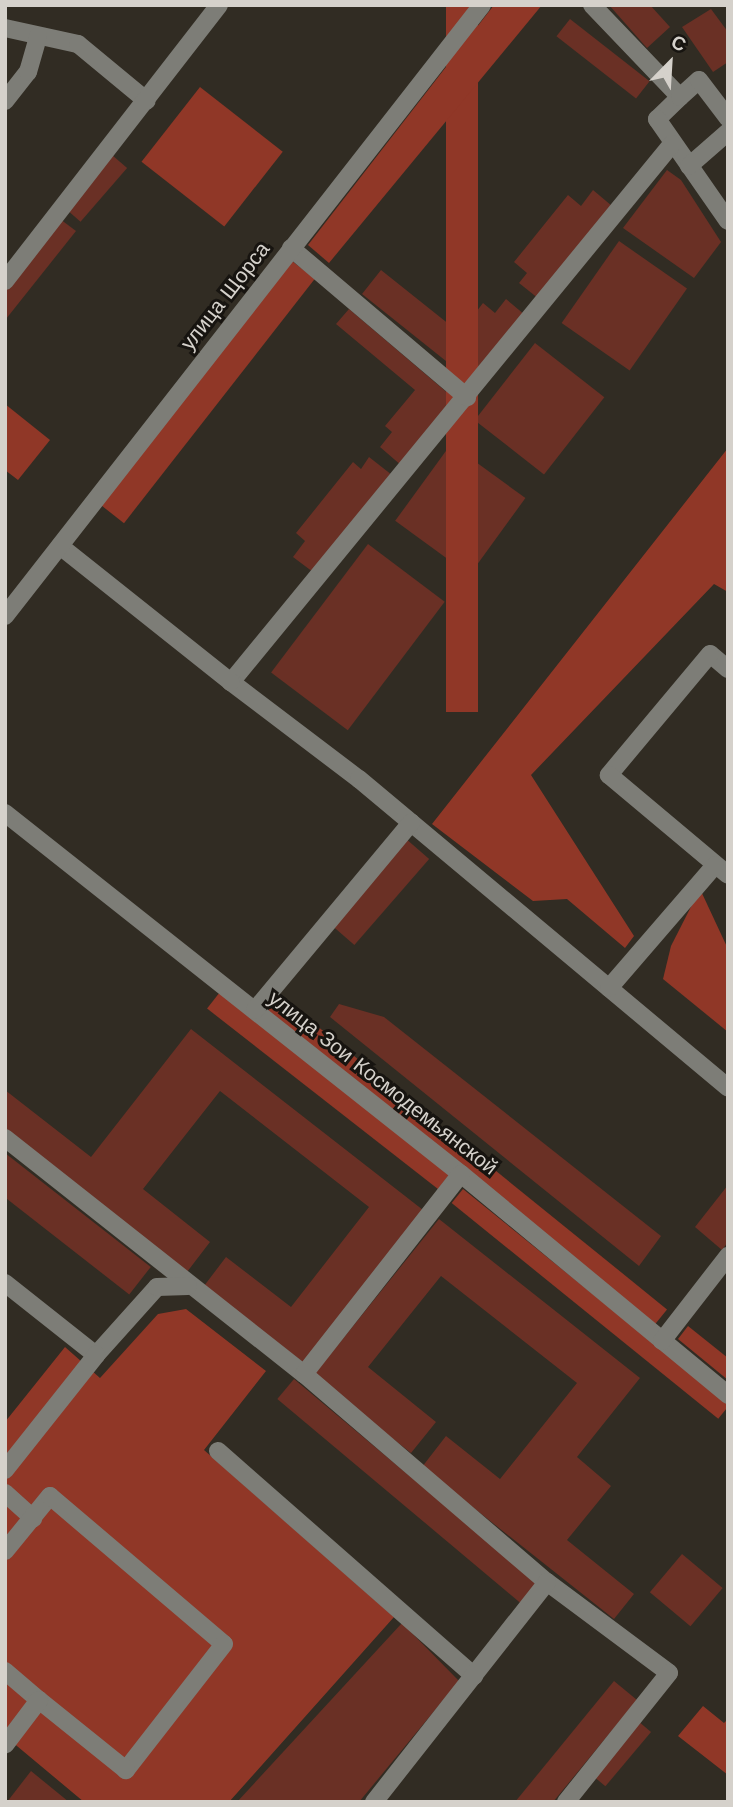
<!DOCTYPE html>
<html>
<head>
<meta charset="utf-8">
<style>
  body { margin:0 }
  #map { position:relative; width:733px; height:1807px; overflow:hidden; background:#312c23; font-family:"Work Sans",sans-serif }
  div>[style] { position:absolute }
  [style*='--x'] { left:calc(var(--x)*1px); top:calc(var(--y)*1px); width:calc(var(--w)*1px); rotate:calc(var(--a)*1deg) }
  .green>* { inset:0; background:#6a3025; transform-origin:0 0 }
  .forest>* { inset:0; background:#903727; transform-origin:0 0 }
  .minor>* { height:18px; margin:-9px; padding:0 9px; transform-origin:9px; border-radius:9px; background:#7d7d77 }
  span { translate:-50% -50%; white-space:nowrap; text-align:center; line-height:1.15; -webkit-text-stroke:6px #171410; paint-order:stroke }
  .street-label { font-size:21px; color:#d5d1cb }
  .frame { position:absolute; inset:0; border:7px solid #d5d1cb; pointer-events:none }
  .north { position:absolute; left:635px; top:28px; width:70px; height:70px; -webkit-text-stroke:5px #171410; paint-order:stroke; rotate:24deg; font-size:19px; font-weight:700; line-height:28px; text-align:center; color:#d5d1cb }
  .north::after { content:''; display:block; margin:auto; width:24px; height:32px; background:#d5d1cb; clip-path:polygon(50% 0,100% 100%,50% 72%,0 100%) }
</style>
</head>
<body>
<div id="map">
  <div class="green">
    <i style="clip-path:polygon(609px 5px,650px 5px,670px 27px,647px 48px)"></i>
    <i style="clip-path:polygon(711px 9px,728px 32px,728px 62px,713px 72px,682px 27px)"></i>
    <i style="left:570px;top:19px;width:101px;height:22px;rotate:38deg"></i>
    <i style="left:112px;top:155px;width:20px;height:71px;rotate:41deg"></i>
    <i style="clip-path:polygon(667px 170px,681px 180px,721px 242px,694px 278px,623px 228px)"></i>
    <i style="clip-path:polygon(593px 190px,612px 206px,539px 299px,519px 283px,527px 273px,514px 262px,568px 195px,581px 206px)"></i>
    <i style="clip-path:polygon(60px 219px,76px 231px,6px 319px,5px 289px)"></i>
    <i style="left:619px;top:241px;width:83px;height:100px;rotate:35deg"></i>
    <i style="clip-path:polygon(381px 270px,460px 333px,483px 303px,495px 313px,506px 299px,525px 315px,471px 381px,362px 294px)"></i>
    <i style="clip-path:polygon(349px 309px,457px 401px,402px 466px,380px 447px,392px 432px,385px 426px,415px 390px,336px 324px)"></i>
    <i style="left:535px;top:343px;width:88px;height:98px;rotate:38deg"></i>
    <i style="left:451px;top:444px;width:92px;height:95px;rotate:36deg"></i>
    <i style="clip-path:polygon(369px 457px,392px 475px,313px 572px,293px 557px,305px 541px,296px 533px,353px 462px,361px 469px)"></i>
    <i style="left:368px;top:544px;width:96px;height:161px;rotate:37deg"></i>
    <i style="left:405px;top:838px;width:32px;height:114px;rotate:41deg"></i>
    <i style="clip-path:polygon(339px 1004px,384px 1017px,661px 1236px,639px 1266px,330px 1017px)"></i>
    <i style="clip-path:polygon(191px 1029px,423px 1210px,304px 1363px,204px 1286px,226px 1257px,291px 1307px,369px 1207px,220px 1091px,143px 1189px,210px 1242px,187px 1272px,5px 1129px,5px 1090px,91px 1157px)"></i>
    <i style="left:5px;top:1153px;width:185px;height:35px;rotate:38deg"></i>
    <i style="clip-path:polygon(728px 1185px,728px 1242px,722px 1250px,695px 1227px)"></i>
    <i style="clip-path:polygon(439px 1219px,640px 1378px,577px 1457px,611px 1486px,567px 1540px,634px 1594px,614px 1619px,422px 1467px,446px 1436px,500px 1479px,577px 1383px,441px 1276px,368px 1367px,436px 1422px,411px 1453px,313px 1376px)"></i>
    <i style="left:294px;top:1379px;width:317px;height:26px;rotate:40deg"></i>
    <i style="left:682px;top:1554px;width:53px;height:50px;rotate:40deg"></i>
    <i style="clip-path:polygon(402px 1623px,459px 1681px,359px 1802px,237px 1802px)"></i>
    <i style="clip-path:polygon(614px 1681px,637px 1700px,553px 1802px,515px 1802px)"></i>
    <i style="left:638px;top:1721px;width:17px;height:71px;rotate:40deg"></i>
    <i style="clip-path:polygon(31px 1771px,69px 1802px,7px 1802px)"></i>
  </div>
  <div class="forest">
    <i style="left:446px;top:5px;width:32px;height:707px"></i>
    <i style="clip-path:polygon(494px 5px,542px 5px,329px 263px,308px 245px)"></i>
    <i style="left:200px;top:87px;width:105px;height:95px;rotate:38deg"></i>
    <i style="left:292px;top:261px;width:29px;height:310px;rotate:38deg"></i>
    <i style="clip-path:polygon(5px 404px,50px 440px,18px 480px,5px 470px)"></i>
    <i style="clip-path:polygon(728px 448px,728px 592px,714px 584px,531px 775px,634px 936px,625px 948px,567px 899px,533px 901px,432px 824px)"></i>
    <i style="clip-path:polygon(700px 889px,728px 949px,728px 1032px,663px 979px,671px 946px)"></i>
    <i style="left:220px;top:992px;width:293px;height:21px;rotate:38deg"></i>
    <i style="left:280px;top:996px;width:498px;height:21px;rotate:39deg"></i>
    <i style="left:463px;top:1189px;width:343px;height:18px;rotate:39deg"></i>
    <i style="clip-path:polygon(186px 1309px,266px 1371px,204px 1450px,394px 1617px,229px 1802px,84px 1802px,5px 1736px,5px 1422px,65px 1347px,100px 1378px,158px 1314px)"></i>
    <i style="clip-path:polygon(688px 1326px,728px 1358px,728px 1380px,678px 1339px)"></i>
    <i style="clip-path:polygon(703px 1706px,724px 1723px,728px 1719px,728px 1775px,678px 1736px)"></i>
  </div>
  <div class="minor">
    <i style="--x:592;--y:5;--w:127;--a:46.3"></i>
    <i style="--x:680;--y:97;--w:32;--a:136"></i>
    <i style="--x:657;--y:119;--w:124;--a:55.2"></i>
    <i style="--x:5;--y:28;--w:75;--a:12.4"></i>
    <i style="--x:78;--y:44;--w:89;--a:39.6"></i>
    <i style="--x:680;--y:97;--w:25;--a:-42"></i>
    <i style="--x:699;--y:80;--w:48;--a:52.7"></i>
    <i style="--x:5;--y:101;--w:37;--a:-52"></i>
    <i style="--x:28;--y:72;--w:37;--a:-74"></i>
    <i style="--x:672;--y:144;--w:696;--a:129.34"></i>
    <i style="--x:231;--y:682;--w:161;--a:37.2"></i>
    <i style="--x:359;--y:779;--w:481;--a:39.9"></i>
    <i style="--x:689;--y:166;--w:52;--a:-41.1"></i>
    <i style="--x:291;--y:248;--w:231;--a:40.3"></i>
    <i style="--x:5;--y:281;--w:349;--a:-52.2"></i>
    <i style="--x:60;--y:546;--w:218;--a:38.5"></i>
    <i style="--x:5;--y:616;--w:775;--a:-52.02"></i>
    <i style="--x:728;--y:669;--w:23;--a:-140"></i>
    <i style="--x:710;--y:654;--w:158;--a:129.9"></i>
    <i style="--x:609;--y:775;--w:155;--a:40"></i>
    <i style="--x:5;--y:813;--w:582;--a:38.37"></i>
    <i style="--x:461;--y:1174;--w:347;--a:39.6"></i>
    <i style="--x:609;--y:988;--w:162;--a:-49.2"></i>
    <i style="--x:255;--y:1010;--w:244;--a:-50.2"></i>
    <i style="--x:5;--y:1138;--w:381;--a:38.3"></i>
    <i style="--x:304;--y:1374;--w:320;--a:40.6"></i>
    <i style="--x:547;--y:1582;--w:152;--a:36.7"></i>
    <i style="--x:669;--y:1673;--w:165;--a:128.6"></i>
    <i style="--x:5;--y:1283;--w:116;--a:38.4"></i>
    <i style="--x:96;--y:1355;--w:91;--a:-48.1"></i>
    <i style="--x:157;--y:1287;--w:31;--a:-2"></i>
    <i style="--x:662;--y:1341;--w:108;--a:-52.2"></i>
    <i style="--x:304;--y:1374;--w:254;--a:-51.9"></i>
    <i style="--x:218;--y:1451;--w:341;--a:41.3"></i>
    <i style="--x:5;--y:1470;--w:147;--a:-51.6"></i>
    <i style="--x:5;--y:1493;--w:38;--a:42"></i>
    <i style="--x:5;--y:1551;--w:71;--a:-50.7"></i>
    <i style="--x:50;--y:1496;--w:228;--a:40.4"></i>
    <i style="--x:224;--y:1644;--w:160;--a:127.9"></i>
    <i style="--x:126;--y:1770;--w:112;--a:-141.2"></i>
    <i style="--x:5;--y:1671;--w:45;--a:40.5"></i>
    <i style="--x:39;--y:1700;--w:56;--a:127.1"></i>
    <i style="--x:374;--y:1802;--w:280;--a:-51.8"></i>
  </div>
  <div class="street-label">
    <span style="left:225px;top:296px;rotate:-52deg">улица Щорса</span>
    <span style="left:383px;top:1083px;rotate:38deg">улица Зои Космодемьянской</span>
  </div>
  <div class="frame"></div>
  <div class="north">С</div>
</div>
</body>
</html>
